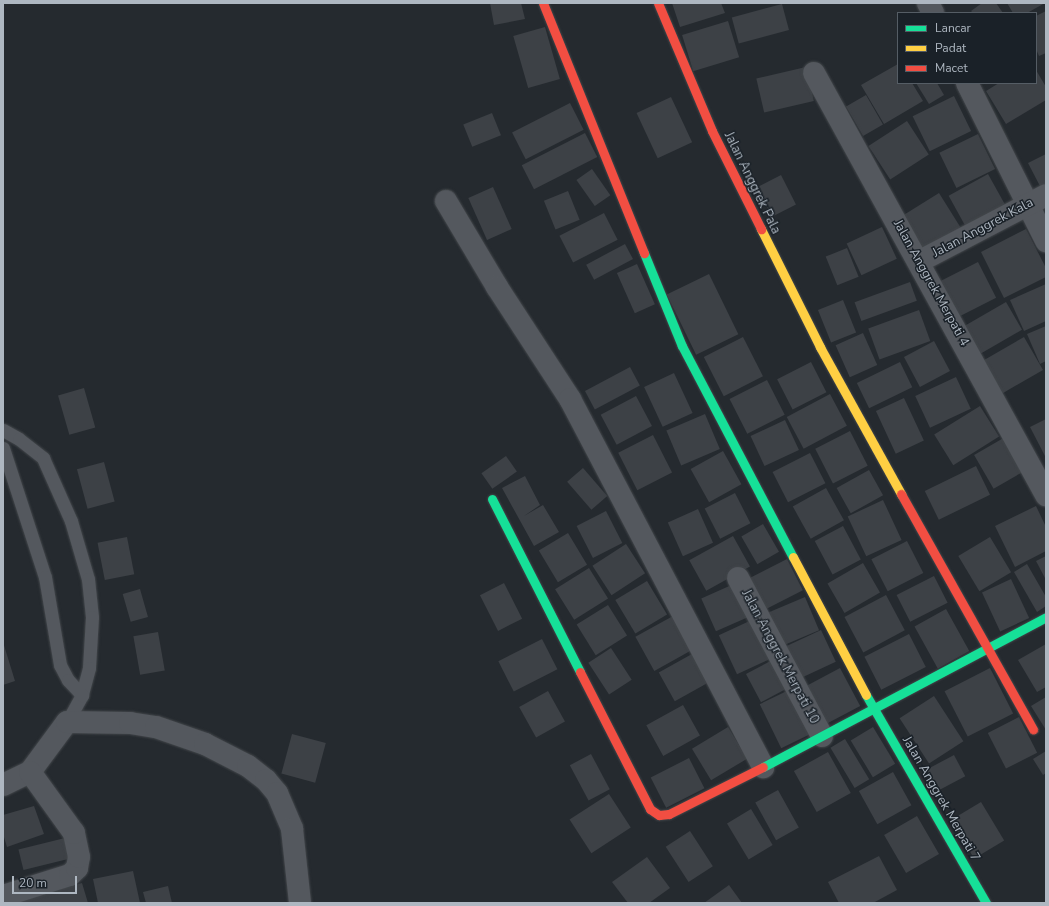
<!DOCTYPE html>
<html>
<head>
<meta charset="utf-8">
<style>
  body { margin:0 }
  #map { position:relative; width:1049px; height:906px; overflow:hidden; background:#252a2f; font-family:"Nunito Sans",sans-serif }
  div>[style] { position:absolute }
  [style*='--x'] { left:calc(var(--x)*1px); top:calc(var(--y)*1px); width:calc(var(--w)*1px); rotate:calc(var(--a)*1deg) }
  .building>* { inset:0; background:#3d4146; transform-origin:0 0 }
  .roads { filter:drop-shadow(0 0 1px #42464a) drop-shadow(0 0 1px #42464a) }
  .lane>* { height:13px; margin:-6.5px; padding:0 6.5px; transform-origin:6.5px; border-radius:6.5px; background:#54585e }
  .street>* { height:22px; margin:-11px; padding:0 11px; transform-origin:11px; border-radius:11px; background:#54585e }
  .fast>* { height:9px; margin:-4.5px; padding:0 4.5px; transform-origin:4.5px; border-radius:4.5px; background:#16e098 }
  .slow>* { height:9px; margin:-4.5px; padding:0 4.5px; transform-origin:4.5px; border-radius:4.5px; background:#ffcf43 }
  .jam>* { height:9px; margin:-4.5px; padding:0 4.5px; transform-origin:4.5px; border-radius:4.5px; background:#f24e42 }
  span { translate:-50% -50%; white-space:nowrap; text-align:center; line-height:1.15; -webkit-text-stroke:3px #1a2128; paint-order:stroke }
  .street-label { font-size:13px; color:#aeb7c1 }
  .frame { position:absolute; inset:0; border:4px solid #aeb7c1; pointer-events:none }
  .legend { position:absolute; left:897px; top:12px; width:140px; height:72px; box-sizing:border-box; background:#1a2128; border:1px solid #555d65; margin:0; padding:5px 7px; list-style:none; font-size:12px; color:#aeb7c1 }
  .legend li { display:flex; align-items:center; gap:8px; height:20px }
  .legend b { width:20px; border:1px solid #555d65 }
  .scale { position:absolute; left:12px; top:876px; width:65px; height:18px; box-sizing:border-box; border:2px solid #aeb7c1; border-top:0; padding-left:5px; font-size:12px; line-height:14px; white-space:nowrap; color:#aeb7c1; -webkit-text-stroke:3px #1a2128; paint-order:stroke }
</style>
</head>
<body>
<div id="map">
  <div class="building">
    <i style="clip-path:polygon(490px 3px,521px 3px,525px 19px,494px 25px)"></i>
    <i style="clip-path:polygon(672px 3px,721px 3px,725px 13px,680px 27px)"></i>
    <i style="clip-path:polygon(982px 3px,996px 3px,1003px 13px,973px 13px,971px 11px)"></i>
    <i style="clip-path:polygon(1007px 3px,1045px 3px,1027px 13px,1013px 13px)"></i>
    <i style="left:782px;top:4px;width:27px;height:52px;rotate:75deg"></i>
    <i style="clip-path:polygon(1046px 11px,1046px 53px,1039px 56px,1036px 49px,1036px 16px)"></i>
    <i style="left:728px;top:21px;width:38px;height:48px;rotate:73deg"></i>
    <i style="left:545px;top:27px;width:54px;height:33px;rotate:74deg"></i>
    <i style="clip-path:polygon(898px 64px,898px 83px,912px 83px,923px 101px,884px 124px,861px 85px)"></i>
    <i style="left:806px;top:67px;width:35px;height:51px;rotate:77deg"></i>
    <i style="clip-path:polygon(1036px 70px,1046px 87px,1046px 100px,1006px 124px,986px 91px,999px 83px,1036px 83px)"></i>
    <i style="clip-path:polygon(916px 83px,937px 83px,944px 95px,929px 104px)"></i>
    <i style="left:866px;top:95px;width:34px;height:23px;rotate:60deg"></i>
    <i style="left:954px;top:96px;width:39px;height:46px;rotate:64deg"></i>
    <i style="left:671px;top:97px;width:50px;height:38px;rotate:65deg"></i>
    <i style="left:570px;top:103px;width:30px;height:65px;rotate:63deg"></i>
    <i style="left:492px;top:113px;width:24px;height:31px;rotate:68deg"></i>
    <i style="left:907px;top:121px;width:40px;height:46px;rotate:57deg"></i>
    <i style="left:585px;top:133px;width:27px;height:71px;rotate:63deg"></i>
    <i style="left:978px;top:134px;width:39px;height:43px;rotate:64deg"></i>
    <i style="clip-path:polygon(1046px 154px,1046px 188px,1042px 190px,1028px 163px)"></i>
    <i style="left:592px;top:169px;width:32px;height:19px;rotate:55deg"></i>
    <i style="left:988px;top:174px;width:39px;height:45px;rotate:61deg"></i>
    <i style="left:781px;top:175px;width:33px;height:27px;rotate:63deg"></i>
    <i style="left:493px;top:187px;width:46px;height:27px;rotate:66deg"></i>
    <i style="left:568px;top:191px;width:31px;height:26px;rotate:68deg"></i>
    <i style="left:939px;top:193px;width:46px;height:44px;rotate:58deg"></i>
    <i style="left:604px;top:213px;width:30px;height:50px;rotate:63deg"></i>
    <i style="left:882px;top:227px;width:35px;height:39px;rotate:65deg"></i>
    <i style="clip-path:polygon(1026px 229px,1046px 268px,1046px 277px,1004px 298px,981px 252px)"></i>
    <i style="left:625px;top:244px;width:17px;height:44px;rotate:62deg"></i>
    <i style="left:847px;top:248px;width:31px;height:23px;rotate:68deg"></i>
    <i style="left:978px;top:262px;width:40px;height:42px;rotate:63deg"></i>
    <i style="left:637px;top:264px;width:44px;height:22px;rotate:66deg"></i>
    <i style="left:709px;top:274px;width:67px;height:47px;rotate:64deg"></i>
    <i style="left:910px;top:282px;width:20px;height:59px;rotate:70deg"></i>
    <i style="clip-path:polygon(1046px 284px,1046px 321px,1024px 331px,1010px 300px)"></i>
    <i style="left:843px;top:300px;width:35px;height:27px;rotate:68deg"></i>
    <i style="left:1006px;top:302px;width:32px;height:51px;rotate:60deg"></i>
    <i style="left:919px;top:310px;width:33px;height:54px;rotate:70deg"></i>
    <i style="clip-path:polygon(1046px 326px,1046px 361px,1040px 364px,1027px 334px)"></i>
    <i style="left:863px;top:333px;width:35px;height:30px;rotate:66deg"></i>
    <i style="left:743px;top:337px;width:44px;height:44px;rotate:63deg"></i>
    <i style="left:1024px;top:337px;width:38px;height:51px;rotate:60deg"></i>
    <i style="left:934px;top:341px;width:34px;height:34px;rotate:62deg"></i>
    <i style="left:811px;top:362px;width:34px;height:38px;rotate:63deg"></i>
    <i style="left:900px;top:362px;width:28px;height:48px;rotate:64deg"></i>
    <i style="left:630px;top:367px;width:21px;height:51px;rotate:62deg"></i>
    <i style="left:674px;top:373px;width:44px;height:33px;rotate:65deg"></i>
    <i style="left:956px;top:377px;width:35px;height:45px;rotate:65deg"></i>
    <i style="left:767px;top:380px;width:39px;height:42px;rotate:63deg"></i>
    <i style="left:84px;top:388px;width:41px;height:27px;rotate:74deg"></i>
    <i style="left:830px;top:394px;width:36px;height:49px;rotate:62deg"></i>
    <i style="left:636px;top:396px;width:34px;height:40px;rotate:62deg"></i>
    <i style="left:904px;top:398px;width:47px;height:31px;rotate:65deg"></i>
    <i style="left:980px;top:406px;width:36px;height:54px;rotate:58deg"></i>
    <i style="left:705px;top:414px;width:38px;height:42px;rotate:67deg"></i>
    <i style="clip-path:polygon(1046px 419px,1046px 458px,1030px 427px)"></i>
    <i style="left:785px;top:420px;width:33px;height:38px;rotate:65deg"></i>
    <i style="left:850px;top:431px;width:39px;height:39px;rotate:63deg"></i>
    <i style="left:653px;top:435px;width:42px;height:39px;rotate:63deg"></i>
    <i style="left:1007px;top:436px;width:39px;height:38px;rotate:60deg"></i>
    <i style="left:723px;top:451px;width:38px;height:37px;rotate:61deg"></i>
    <i style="left:810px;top:453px;width:34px;height:42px;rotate:63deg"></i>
    <i style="left:506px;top:456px;width:19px;height:30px;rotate:55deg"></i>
    <i style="left:104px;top:462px;width:41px;height:28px;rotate:75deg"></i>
    <i style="left:976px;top:466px;width:32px;height:57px;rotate:64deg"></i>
    <i style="left:583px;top:468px;width:37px;height:21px;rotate:49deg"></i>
    <i style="left:869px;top:470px;width:29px;height:37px;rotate:61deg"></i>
    <i style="clip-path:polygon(525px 476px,540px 505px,524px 516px,543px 505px,559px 532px,534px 546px,502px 488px)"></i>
    <i style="left:826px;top:488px;width:37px;height:38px;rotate:61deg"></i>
    <i style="left:735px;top:493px;width:34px;height:34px;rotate:63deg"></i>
    <i style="left:883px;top:500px;width:44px;height:39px;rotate:65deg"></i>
    <i style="clip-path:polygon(1036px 506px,1046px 527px,1046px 551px,1015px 567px,995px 526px)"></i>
    <i style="left:698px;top:509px;width:37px;height:33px;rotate:66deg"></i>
    <i style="left:606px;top:511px;width:36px;height:33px;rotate:63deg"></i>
    <i style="left:763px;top:524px;width:32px;height:25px;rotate:60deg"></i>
    <i style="left:843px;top:526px;width:38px;height:32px;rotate:62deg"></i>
    <i style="left:568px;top:533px;width:37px;height:34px;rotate:59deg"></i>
    <i style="left:733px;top:536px;width:35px;height:50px;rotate:61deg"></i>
    <i style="left:127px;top:537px;width:38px;height:30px;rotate:79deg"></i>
    <i style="left:990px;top:537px;width:41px;height:37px;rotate:59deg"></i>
    <i style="left:907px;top:541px;width:36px;height:40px;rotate:63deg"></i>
    <i style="left:626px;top:544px;width:35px;height:40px;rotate:57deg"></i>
    <i style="clip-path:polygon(1046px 556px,1046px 580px,1036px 561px)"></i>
    <i style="left:787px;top:559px;width:35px;height:44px;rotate:63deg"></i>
    <i style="left:863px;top:563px;width:34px;height:41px;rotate:60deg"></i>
    <i style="clip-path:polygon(1027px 564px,1046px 597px,1046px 606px,1037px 612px,1014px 572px)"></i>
    <i style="left:589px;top:568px;width:36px;height:40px;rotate:58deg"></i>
    <i style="left:934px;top:576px;width:30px;height:42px;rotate:63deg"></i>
    <i style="left:1011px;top:579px;width:43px;height:32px;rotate:65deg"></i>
    <i style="left:647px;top:581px;width:39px;height:37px;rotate:59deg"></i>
    <i style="left:504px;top:583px;width:40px;height:27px;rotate:63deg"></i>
    <i style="left:736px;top:583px;width:36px;height:38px;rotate:66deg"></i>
    <i style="left:140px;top:589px;width:29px;height:18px;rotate:74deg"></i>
    <i style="left:886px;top:595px;width:40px;height:47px;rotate:62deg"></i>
    <i style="left:805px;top:597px;width:36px;height:43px;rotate:67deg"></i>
    <i style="left:608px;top:605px;width:36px;height:37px;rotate:58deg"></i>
    <i style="left:946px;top:609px;width:48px;height:36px;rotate:61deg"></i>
    <i style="left:673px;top:616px;width:39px;height:43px;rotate:61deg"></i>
    <i style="left:756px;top:618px;width:43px;height:41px;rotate:65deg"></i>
    <i style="left:821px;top:630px;width:35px;height:45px;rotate:65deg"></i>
    <i style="left:158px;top:632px;width:39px;height:25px;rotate:80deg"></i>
    <i style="left:909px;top:634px;width:37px;height:50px;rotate:63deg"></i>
    <i style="left:542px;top:639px;width:34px;height:49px;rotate:63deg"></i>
    <i style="clip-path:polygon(3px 642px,15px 681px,3px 685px)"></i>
    <i style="clip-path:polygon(1046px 644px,1046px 687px,1037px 692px,1018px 660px)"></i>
    <i style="left:611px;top:648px;width:38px;height:27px;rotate:57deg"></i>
    <i style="left:692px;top:654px;width:33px;height:38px;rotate:61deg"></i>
    <i style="left:776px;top:658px;width:32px;height:34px;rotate:62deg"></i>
    <i style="left:840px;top:668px;width:43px;height:44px;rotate:62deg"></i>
    <i style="left:990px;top:668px;width:51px;height:51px;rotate:63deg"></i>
    <i style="left:793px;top:688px;width:49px;height:37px;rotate:64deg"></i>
    <i style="left:548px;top:691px;width:35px;height:33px;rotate:61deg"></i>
    <i style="left:934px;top:696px;width:54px;height:41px;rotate:57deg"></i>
    <i style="clip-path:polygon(1046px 697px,1046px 730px,1031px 706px)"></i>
    <i style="left:683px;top:705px;width:35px;height:42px;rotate:61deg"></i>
    <i style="left:1019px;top:717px;width:40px;height:35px;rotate:63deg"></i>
    <i style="left:728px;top:727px;width:37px;height:42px;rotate:59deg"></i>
    <i style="left:873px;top:727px;width:43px;height:26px;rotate:59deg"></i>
    <i style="left:292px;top:734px;width:35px;height:41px;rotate:15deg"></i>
    <i style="left:845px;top:739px;width:47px;height:17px;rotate:59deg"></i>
    <i style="clip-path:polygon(1046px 751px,1046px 773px,1043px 775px,1033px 759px)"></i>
    <i style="left:828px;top:752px;width:47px;height:39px;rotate:61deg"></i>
    <i style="left:591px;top:754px;width:40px;height:24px;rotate:62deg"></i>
    <i style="left:954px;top:755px;width:24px;height:31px;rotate:62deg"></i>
    <i style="left:689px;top:758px;width:34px;height:43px;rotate:63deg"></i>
    <i style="left:893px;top:772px;width:38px;height:39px;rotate:61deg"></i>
    <i style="left:778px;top:790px;width:43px;height:26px;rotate:61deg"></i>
    <i style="left:609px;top:794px;width:40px;height:47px;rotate:57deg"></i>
    <i style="left:981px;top:802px;width:45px;height:35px;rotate:59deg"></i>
    <i style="clip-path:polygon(34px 806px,44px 834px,7px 847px,3px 834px,3px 815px)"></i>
    <i style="left:751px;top:809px;width:42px;height:28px;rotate:59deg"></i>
    <i style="left:917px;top:816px;width:44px;height:38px;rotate:60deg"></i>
    <i style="left:690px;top:831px;width:42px;height:29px;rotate:57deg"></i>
    <i style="left:65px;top:838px;width:21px;height:48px;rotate:76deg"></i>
    <i style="clip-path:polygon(879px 856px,897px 890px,873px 903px,839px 903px,828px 882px)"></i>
    <i style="clip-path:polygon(647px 857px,670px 888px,649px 903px,628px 903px,612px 882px)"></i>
    <i style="clip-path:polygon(133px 871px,140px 903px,98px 903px,93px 879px)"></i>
    <i style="clip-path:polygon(82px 883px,88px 903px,12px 903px)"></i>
    <i style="clip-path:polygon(729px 885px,742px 903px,704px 903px)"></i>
    <i style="clip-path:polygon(168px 886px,172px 903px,146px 903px,143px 892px)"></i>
  </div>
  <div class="roads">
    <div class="lane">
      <i style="--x:3;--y:430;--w:18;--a:29"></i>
      <i style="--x:19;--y:439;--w:31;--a:38"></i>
      <i style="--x:43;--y:458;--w:69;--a:66"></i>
      <i style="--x:71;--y:521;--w:60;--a:73.7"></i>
      <i style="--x:88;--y:579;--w:38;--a:84"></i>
      <i style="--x:92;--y:617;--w:51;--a:93.4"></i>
      <i style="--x:89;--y:668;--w:28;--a:105"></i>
      <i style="--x:82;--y:695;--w:31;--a:119"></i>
      <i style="--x:3;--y:448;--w:136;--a:72"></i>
      <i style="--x:45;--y:577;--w:89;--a:80.3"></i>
      <i style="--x:60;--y:665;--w:17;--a:62"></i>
      <i style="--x:68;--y:680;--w:21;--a:47"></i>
    </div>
    <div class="street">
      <i style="--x:928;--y:3;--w:11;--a:63"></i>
      <i style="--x:814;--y:73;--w:482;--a:61.2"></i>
      <i style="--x:967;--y:83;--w:177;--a:63.4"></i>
      <i style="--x:446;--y:201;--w:100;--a:59.3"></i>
      <i style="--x:497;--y:287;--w:134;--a:56.9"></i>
      <i style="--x:570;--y:399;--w:416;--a:62.3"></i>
      <i style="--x:920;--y:261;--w:142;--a:-27.6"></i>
      <i style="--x:738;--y:578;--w:179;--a:62"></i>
      <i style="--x:3;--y:785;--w:30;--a:-26"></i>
      <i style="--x:30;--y:772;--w:62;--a:-53.5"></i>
      <i style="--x:67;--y:722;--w:63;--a:0.9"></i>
      <i style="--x:130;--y:723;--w:26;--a:9"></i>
      <i style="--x:156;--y:727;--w:52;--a:19.1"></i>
      <i style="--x:205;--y:744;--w:48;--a:27.1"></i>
      <i style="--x:248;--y:766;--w:23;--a:38"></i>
      <i style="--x:266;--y:780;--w:17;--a:50"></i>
      <i style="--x:277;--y:793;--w:39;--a:67"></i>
      <i style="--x:292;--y:829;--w:74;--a:83.8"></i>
      <i style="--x:3;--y:896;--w:70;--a:-17.4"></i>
      <i style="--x:70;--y:875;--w:10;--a:-45"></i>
      <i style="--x:77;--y:868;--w:11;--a:-80"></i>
      <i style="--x:79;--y:857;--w:25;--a:-102"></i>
      <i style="--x:74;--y:833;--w:75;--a:-125.8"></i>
    </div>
    <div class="fast">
      <i style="--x:644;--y:253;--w:100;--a:67.8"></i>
      <i style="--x:682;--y:346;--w:238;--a:62.3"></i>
      <i style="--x:492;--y:499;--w:194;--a:63"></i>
      <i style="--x:866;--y:695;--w:240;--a:60"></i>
      <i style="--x:763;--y:767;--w:320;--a:-27.9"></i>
    </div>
    <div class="slow">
      <i style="--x:761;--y:229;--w:132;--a:63.4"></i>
      <i style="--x:820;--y:347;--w:168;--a:61.1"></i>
      <i style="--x:793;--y:557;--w:156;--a:62.1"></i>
    </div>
    <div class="jam">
      <i style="--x:543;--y:3;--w:270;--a:68"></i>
      <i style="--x:658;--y:3;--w:139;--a:67.1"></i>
      <i style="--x:712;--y:131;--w:110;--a:63.4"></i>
      <i style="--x:901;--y:494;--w:270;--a:60.7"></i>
      <i style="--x:580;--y:672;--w:154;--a:62.9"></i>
      <i style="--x:650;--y:809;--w:11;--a:34"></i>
      <i style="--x:659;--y:815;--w:10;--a:-6"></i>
      <i style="--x:669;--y:814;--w:105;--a:-26.6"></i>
    </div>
  </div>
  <div class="street-label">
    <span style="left:752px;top:183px;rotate:64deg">Jalan Anggrek Pala</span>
    <span style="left:983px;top:228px;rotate:-28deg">Jalan Anggrek Kala</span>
    <span style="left:931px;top:283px;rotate:61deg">Jalan Anggrek Merpati 4</span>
    <span style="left:780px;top:657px;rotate:62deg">Jalan Anggrek Merpati 10</span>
    <span style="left:941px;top:799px;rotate:60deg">Jalan Anggrek Merpati 7</span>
  </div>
  <div class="frame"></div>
  <ul class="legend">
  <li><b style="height:5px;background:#16e098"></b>Lancar</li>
  <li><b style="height:5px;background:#ffcf43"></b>Padat</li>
  <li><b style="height:5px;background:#f24e42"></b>Macet</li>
  </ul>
  <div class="scale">20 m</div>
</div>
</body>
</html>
